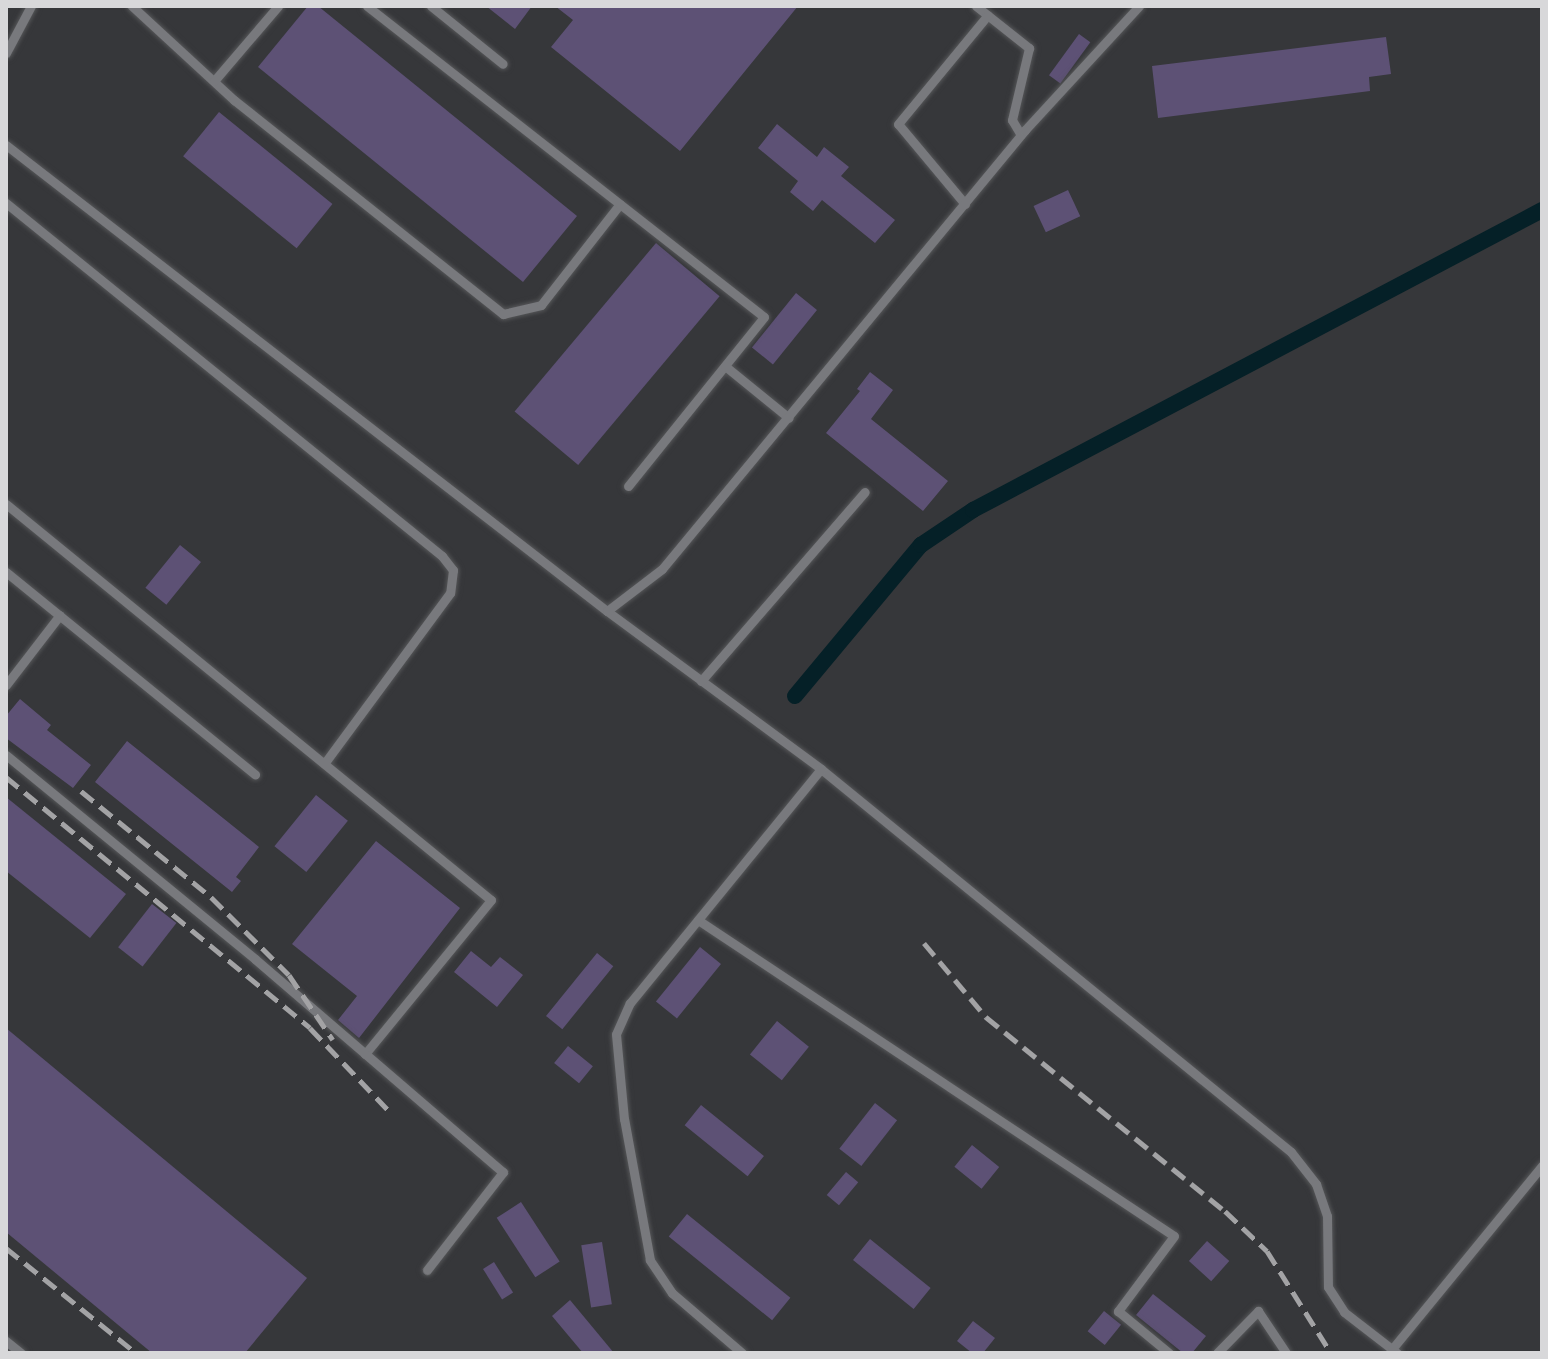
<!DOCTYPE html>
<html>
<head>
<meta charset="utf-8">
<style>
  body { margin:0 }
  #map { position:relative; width:1548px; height:1359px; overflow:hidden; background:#36373a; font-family:"DM Sans",sans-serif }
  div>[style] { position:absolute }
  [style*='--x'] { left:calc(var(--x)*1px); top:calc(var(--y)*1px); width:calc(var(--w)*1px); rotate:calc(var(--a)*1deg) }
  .canal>* { height:16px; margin:-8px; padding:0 8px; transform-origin:8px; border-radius:8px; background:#052027 }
  .building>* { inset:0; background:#5d5175; transform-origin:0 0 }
  .roads { filter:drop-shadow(0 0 2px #555658) drop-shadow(0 0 2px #555658) }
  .service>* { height:9px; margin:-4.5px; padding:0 4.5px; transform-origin:4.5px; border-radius:4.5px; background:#78797d }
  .rail>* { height:5px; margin-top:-2.5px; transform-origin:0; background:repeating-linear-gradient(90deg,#a3a3a5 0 16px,transparent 0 24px) }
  span { translate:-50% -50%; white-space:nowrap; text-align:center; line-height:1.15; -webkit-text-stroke:6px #2c2d30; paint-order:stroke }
  .frame { position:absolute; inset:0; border:8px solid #d8d8da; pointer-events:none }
</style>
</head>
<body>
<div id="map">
  <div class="canal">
    <i style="--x:795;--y:696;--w:197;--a:-50.2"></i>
    <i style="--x:921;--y:545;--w:63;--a:-33.9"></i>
    <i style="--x:973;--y:510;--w:643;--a:-27.8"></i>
  </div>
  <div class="building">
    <i style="clip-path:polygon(308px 6px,318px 6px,577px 216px,523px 282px,258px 67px)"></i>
    <i style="clip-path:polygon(486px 6px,532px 6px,515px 29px)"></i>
    <i style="clip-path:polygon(555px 6px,798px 6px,680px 151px,551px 47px,573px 20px)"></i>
    <i style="left:1079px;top:34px;width:14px;height:51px;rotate:36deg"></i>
    <i style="clip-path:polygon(1386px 37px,1391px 74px,1369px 77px,1370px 91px,1158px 118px,1152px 66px)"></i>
    <i style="left:219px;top:112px;width:146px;height:57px;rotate:39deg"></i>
    <i style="clip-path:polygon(777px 124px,817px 157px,824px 147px,849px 167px,841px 176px,895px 220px,875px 243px,822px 200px,813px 211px,790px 192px,798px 181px,758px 148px)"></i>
    <i style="left:1068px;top:190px;width:29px;height:38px;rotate:65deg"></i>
    <i style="left:656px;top:243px;width:83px;height:220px;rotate:40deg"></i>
    <i style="left:796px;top:293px;width:27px;height:70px;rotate:39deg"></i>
    <i style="clip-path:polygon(870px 372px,893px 390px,871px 419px,948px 481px,923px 511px,826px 433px,860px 391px,857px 389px)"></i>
    <i style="left:180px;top:545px;width:27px;height:55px;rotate:39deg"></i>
    <i style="clip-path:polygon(20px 699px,51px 725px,47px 730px,91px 765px,73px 788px,6px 738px,6px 716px)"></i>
    <i style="clip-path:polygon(127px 741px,259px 847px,236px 877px,241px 881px,232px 892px,95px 782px)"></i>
    <i style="left:316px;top:795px;width:41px;height:66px;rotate:39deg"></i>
    <i style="clip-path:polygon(6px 797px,126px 894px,90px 938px,6px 871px)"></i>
    <i style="clip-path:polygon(376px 841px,460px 908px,359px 1038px,338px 1020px,357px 996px,292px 944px)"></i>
    <i style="left:152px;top:904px;width:31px;height:55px;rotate:38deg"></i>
    <i style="left:700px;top:947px;width:27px;height:70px;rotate:39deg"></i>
    <i style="clip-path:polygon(471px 951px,491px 967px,500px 957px,523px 975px,497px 1007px,454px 972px)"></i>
    <i style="left:597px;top:953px;width:21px;height:81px;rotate:39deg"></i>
    <i style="left:777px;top:1021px;width:41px;height:43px;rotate:39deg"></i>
    <i style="clip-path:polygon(6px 1028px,307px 1278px,245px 1353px,152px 1353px,6px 1232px)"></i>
    <i style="left:568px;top:1046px;width:32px;height:22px;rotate:39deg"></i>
    <i style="left:875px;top:1103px;width:28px;height:58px;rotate:38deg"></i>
    <i style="left:701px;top:1105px;width:81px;height:26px;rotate:39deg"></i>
    <i style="left:972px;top:1145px;width:35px;height:28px;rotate:39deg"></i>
    <i style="left:846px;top:1172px;width:16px;height:30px;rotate:40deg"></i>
    <i style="left:521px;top:1202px;width:71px;height:29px;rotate:57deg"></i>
    <i style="left:687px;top:1214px;width:133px;height:29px;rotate:39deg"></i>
    <i style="left:870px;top:1239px;width:78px;height:27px;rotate:39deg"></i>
    <i style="left:1207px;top:1241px;width:30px;height:27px;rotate:42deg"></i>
    <i style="left:602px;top:1242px;width:63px;height:21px;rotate:81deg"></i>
    <i style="left:494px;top:1262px;width:36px;height:13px;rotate:58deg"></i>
    <i style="clip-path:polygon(1153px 1294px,1206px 1336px,1192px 1353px,1183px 1353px,1136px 1315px)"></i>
    <i style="clip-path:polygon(570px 1300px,614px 1353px,583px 1353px,552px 1316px)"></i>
    <i style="left:1104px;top:1311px;width:22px;height:26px;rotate:39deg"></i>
    <i style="clip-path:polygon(973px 1321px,995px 1338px,983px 1353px,972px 1353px,957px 1341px)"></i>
  </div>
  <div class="roads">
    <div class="service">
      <i style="--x:132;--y:6;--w:139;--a:42.7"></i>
      <i style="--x:234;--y:100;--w:344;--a:38.5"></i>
      <i style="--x:503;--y:314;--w:39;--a:-13"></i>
      <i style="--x:541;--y:305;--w:128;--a:-52"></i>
      <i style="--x:367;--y:6;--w:504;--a:38.07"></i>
      <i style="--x:764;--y:317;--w:217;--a:128.8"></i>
      <i style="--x:431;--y:6;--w:92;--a:38.9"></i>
      <i style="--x:976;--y:6;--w:68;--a:38.4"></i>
      <i style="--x:1029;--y:48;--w:74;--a:103.3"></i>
      <i style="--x:1012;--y:120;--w:17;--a:59"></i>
      <i style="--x:6;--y:53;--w:53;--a:-62"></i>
      <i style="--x:214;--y:81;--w:99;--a:-49.5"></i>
      <i style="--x:6;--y:145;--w:760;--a:37.79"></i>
      <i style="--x:607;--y:611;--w:266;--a:36.4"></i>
      <i style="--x:821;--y:769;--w:606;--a:39.18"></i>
      <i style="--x:1291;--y:1152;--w:41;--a:52"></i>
      <i style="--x:1316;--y:1184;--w:34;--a:71"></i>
      <i style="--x:1327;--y:1216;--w:71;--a:89.2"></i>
      <i style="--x:1328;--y:1287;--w:30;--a:57"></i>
      <i style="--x:1344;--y:1312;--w:67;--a:37.7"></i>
      <i style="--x:6;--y:203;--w:561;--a:38.99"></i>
      <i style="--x:442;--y:556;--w:18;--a:52"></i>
      <i style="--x:453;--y:570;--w:23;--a:97"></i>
      <i style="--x:450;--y:593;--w:212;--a:126.4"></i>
      <i style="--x:965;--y:204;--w:104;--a:-129.9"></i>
      <i style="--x:898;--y:124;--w:141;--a:-50.5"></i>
      <i style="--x:725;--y:366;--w:82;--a:39.1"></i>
      <i style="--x:6;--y:504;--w:626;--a:39.23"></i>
      <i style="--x:491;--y:900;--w:199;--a:129.3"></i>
      <i style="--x:6;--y:572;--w:321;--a:39.1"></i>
      <i style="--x:607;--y:611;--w:69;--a:-37.4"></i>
      <i style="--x:662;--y:569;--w:570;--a:-50.41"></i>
      <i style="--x:1025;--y:130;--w:168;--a:-47.4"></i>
      <i style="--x:701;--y:681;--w:250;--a:-49.1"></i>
      <i style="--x:6;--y:685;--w:88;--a:-52.4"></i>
      <i style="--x:6;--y:755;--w:322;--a:39.3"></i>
      <i style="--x:255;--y:959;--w:327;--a:40.7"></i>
      <i style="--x:503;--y:1172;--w:124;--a:127.8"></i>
      <i style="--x:698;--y:920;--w:571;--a:33.58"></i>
      <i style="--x:1174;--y:1236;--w:94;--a:126.7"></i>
      <i style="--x:1118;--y:1311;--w:66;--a:39.5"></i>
      <i style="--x:6;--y:1341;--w:19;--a:39"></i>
      <i style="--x:1392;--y:1349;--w:237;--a:-50.7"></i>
      <i style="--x:742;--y:1353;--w:92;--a:-139.4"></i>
      <i style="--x:672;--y:1293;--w:40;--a:-124"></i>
      <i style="--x:650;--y:1260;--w:143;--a:-100.4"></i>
      <i style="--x:624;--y:1119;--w:85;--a:-95.4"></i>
      <i style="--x:616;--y:1034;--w:34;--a:-66"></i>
      <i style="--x:630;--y:1003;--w:302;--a:-50.8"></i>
      <i style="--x:1217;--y:1353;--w:59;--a:-45.7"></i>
      <i style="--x:1258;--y:1311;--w:50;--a:56.3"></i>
    </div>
  </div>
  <div class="rail">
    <i style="--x:6;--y:777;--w:394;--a:39.5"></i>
    <i style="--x:310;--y:1028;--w:115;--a:46.4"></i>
    <i style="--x:81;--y:791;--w:168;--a:39.2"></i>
    <i style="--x:211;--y:897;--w:110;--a:45"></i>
    <i style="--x:289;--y:975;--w:78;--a:55.9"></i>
    <i style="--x:924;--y:943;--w:97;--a:50"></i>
    <i style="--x:986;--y:1017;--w:308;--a:39.1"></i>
    <i style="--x:1225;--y:1211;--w:58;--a:43.6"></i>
    <i style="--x:1267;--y:1251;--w:120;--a:57.9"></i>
    <i style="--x:6;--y:1248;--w:167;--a:38.9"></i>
  </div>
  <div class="frame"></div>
</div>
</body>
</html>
